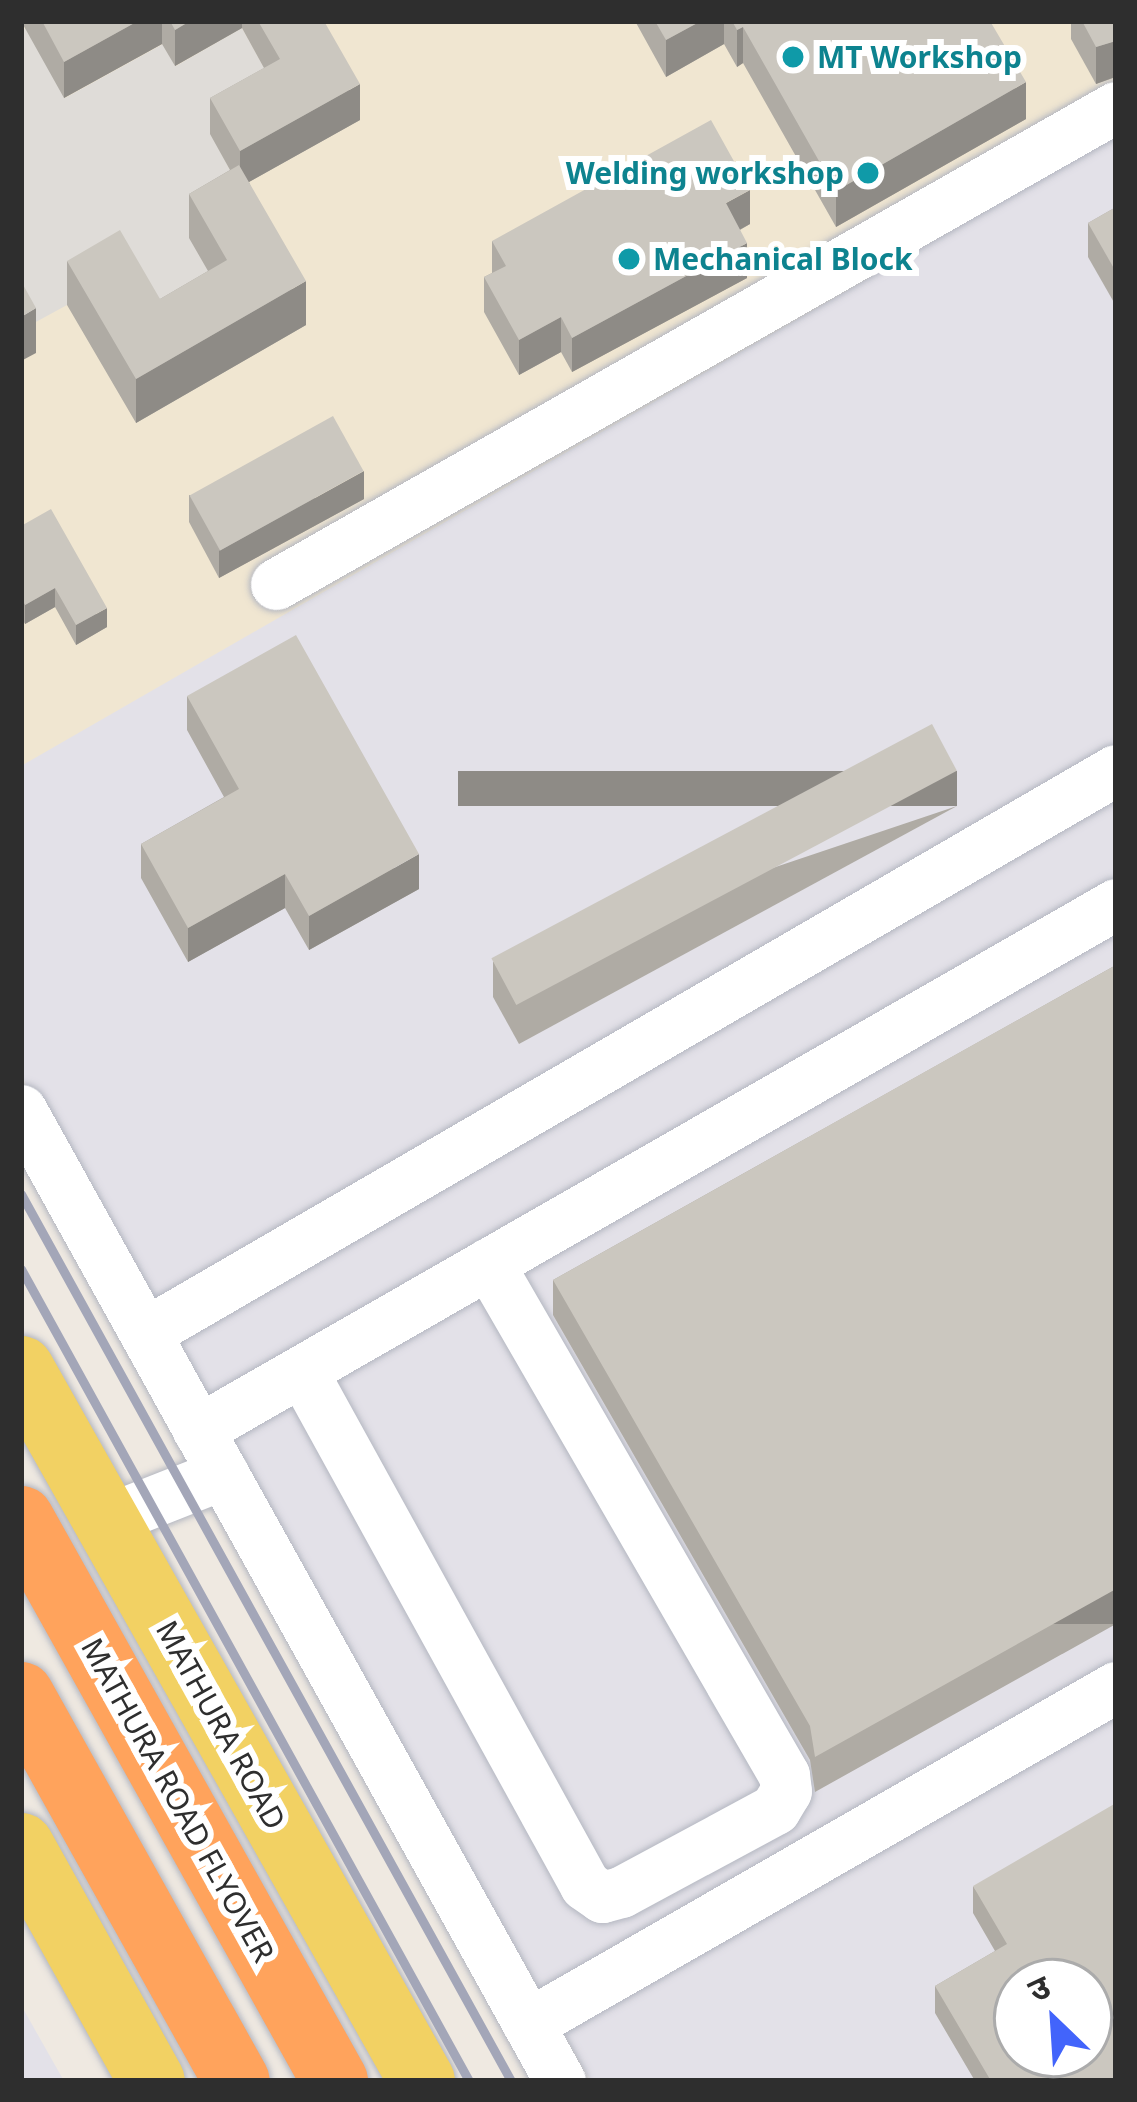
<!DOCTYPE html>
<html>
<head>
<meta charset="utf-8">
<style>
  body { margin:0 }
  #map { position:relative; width:1137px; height:2102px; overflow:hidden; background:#efe9e1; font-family:"Noto Sans","Noto Sans Devanagari",sans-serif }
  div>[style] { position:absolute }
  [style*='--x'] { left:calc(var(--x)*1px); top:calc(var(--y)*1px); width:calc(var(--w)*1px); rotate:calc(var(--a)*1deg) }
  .industrial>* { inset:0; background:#e3e1e8 }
  .education>* { inset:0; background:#f0e6d1 }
  .plaza>* { inset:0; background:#dfdcd8 }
  .roads { filter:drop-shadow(0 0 3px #b4b7c1) drop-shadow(0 0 3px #b4b7c1) }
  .minor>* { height:51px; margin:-25.5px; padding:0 25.5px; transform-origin:25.5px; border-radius:25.5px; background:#fff }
  .major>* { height:66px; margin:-33px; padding:0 33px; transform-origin:33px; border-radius:33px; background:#f2d163 }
  .highway>* { height:66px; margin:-33px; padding:0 33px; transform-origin:33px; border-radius:33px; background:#ffa35c }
  .rail>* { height:9px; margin:-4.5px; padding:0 4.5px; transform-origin:4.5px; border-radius:4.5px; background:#a3a6b8 }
  .wall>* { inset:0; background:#afaba4 }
  .shaded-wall>* { inset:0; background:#8e8b86; transform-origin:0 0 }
  .building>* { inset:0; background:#cbc7bf; transform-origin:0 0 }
  .dots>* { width:33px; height:33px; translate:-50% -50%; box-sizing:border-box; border:6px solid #fff; border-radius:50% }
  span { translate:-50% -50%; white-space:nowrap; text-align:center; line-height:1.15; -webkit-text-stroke:12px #fff; paint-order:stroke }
  .culture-label { font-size:30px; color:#0d838f; font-weight:700 }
  .left { translate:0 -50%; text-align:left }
  .right { translate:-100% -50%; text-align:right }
  .street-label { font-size:30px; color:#2e2e2e }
  .frame { position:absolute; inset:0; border:24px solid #2e2e2e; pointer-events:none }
  .north { position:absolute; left:993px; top:1958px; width:120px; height:120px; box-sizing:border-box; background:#fff; border:3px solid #ababab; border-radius:50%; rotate:335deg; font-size:33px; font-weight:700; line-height:48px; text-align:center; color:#2e2e2e }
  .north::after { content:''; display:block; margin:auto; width:42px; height:54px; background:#4264fb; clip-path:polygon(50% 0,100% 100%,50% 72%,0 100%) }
</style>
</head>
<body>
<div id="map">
  <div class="industrial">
    <i style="clip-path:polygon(evenodd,21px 21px,1116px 21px,1116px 2081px,591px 2081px,21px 1075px,21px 21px,1017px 1982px,1089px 1982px,1089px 2054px,1017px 2054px,1017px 1982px)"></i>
    <i style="clip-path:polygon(21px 2005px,64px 2081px,21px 2081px)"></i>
  </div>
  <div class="education">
    <i style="clip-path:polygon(21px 21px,1116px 21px,1116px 136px,21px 766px)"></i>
  </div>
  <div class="plaza">
    <i style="clip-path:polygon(26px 28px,65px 98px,163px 44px,176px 66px,242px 28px,280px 96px,211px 134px,248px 204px,227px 304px,67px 305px,23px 329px,21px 31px)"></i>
  </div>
  <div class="roads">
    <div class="minor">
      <i style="--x:276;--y:584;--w:966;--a:-29.59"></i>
      <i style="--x:21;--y:1110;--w:1111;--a:60.97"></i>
      <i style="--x:145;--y:1333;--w:1122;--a:-30.11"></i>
      <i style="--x:302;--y:1371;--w:587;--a:61.16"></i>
      <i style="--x:585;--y:1885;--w:21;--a:35"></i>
      <i style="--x:602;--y:1897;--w:20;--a:-15"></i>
      <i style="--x:621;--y:1892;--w:175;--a:-28.3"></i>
      <i style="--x:775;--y:1809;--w:21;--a:-59"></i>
      <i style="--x:786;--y:1791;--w:16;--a:-97"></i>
      <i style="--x:784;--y:1775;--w:591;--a:-120.03"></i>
      <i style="--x:198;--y:1430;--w:1058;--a:-29.81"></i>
      <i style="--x:106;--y:1520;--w:126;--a:-21.5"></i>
      <i style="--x:528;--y:2024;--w:678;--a:-29.82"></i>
    </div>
    <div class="major">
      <i style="--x:21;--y:1369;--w:817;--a:60.61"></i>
      <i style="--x:21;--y:1846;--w:269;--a:60.9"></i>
    </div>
    <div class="highway">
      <i style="--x:21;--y:1519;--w:644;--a:60.81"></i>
      <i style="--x:21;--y:1695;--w:442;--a:60.8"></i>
    </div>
  </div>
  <div class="rail">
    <i style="--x:21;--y:1194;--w:1013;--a:61.08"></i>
    <i style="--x:21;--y:1269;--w:927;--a:61.11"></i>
  </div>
  <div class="wall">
    <i style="clip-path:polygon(21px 21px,324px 21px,360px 120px,249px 182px,306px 325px,136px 423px,67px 305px,67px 261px,160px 299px,208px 271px,189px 238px,189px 194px,230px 170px,210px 134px,210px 98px,264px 68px,242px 28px,175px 66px,162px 44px,64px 98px)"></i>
    <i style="clip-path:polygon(635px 21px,990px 21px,1026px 119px,836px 227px,743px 63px,737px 67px,724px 44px,666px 77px)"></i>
    <i style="clip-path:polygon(1071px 21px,1116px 21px,1116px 77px,1096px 84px,1071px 39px)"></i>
    <i style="clip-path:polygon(1116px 207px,1116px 306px,1088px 257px,1088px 223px)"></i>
    <i style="clip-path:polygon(750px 224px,740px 230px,747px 278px,572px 372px,561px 352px,519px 375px,484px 312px,484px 277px,492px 273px,492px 241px)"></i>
    <i style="clip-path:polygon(189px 495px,364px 499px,219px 578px,189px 522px)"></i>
    <i style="clip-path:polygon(21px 526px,107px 627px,76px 645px,55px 607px,25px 624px,21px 617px)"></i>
    <i style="clip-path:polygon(187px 696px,419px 889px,309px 950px,285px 908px,188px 962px,141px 878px,141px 844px,224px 797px,187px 730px)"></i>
    <i style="clip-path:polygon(957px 806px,519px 1044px,493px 997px,493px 962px)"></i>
    <i style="clip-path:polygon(1116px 965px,1116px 1624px,815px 1792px,810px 1760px,553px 1315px,553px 1280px)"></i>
    <i style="clip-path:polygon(973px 1886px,1116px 2081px,975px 2081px,935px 2013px,935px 1986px,995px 1951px,973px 1913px)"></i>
  </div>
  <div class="shaded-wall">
    <i style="clip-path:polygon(138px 21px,162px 21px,162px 44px,64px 98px,64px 62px)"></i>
    <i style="clip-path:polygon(190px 21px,242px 21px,242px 28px,175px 66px,175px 30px)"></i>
    <i style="clip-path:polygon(701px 21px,724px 21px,724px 44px,666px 77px,666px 40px)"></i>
    <i style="clip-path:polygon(743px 27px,743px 63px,737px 67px,737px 30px)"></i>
    <i style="clip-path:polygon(1115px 41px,1115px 77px,1096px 84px,1096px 47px)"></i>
    <i style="clip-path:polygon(1026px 82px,1026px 119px,836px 227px,836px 191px)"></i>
    <i style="clip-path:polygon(360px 84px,360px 120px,240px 187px,240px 151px)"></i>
    <i style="clip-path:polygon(750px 190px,750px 224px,726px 237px,726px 203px)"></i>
    <i style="clip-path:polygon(747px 243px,747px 278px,572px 372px,572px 338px)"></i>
    <i style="clip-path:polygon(306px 281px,306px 325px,136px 423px,136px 379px)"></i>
    <i style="clip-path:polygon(36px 308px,36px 353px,21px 361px,21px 317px)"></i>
    <i style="clip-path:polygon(561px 317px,561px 352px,519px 375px,519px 340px)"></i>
    <i style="clip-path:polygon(364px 471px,364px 499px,219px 578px,219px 551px)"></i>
    <i style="clip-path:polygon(55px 588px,55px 607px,25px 624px,25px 605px)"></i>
    <i style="clip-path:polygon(107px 608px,107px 627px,76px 645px,76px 625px)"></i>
    <i style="left:957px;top:771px;width:35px;height:499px;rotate:90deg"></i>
    <i style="clip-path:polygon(419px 854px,419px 889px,309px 950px,309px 916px)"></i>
    <i style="clip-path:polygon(285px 874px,285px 908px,188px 962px,188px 928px)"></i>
    <i style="left:1116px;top:1589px;width:35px;height:345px;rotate:90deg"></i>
    <i style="clip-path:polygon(24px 2040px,24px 2059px,21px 2061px,21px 2042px)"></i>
  </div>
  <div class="building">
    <i style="clip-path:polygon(42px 21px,138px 21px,64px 62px)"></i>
    <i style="clip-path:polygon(170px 21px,190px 21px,175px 30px)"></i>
    <i style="clip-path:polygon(258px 21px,324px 21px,360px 84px,240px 151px,210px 98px,280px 59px)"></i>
    <i style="clip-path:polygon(655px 21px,701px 21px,666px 40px)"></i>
    <i style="clip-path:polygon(732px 21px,990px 21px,1026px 82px,836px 191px,743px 27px,737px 30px)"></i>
    <i style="clip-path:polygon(1082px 21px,1116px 21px,1116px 41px,1096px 47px)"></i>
    <i style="clip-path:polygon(711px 120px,750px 190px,726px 203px,747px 243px,572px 338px,561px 317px,519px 340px,484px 277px,506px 266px,492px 241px)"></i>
    <i style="clip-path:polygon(239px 165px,306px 281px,136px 379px,67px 261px,120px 230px,160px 299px,227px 260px,189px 194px)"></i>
    <i style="clip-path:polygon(1116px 207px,1116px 272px,1088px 223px)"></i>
    <i style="clip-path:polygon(21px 281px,36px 308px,21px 317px)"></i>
    <i style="left:333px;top:416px;width:63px;height:164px;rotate:61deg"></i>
    <i style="clip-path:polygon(51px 509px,107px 608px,76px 625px,55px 588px,25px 605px,21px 597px,21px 526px)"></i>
    <i style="clip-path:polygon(296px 635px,419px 854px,309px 916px,285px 874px,188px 928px,141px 844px,239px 789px,187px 696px)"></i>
    <i style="left:932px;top:724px;width:53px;height:499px;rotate:62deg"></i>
    <i style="clip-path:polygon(1116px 965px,1116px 1589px,815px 1757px,810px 1726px,553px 1280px)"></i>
    <i style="clip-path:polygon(evenodd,1116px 1803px,1116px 2081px,991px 2081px,935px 1986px,1007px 1944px,973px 1886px,1116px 1803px,1017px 1982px,1089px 1982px,1089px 2054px,1017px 2054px,1017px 1982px)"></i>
  </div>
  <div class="dots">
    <i style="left:793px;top:57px;background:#0f9aa8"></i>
    <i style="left:868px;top:173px;background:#0f9aa8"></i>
    <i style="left:629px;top:259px;background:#0f9aa8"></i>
  </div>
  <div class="culture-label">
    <span class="left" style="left:817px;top:57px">MT Workshop</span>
    <span class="right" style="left:844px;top:173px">Welding workshop</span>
    <span class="left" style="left:653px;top:259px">Mechanical Block</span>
  </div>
  <div class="street-label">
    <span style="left:221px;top:1725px;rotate:61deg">MATHURA ROAD</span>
    <span style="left:178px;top:1800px;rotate:61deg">MATHURA ROAD FLYOVER</span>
  </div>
  <div class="frame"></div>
  <div class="north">उ</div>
</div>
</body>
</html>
